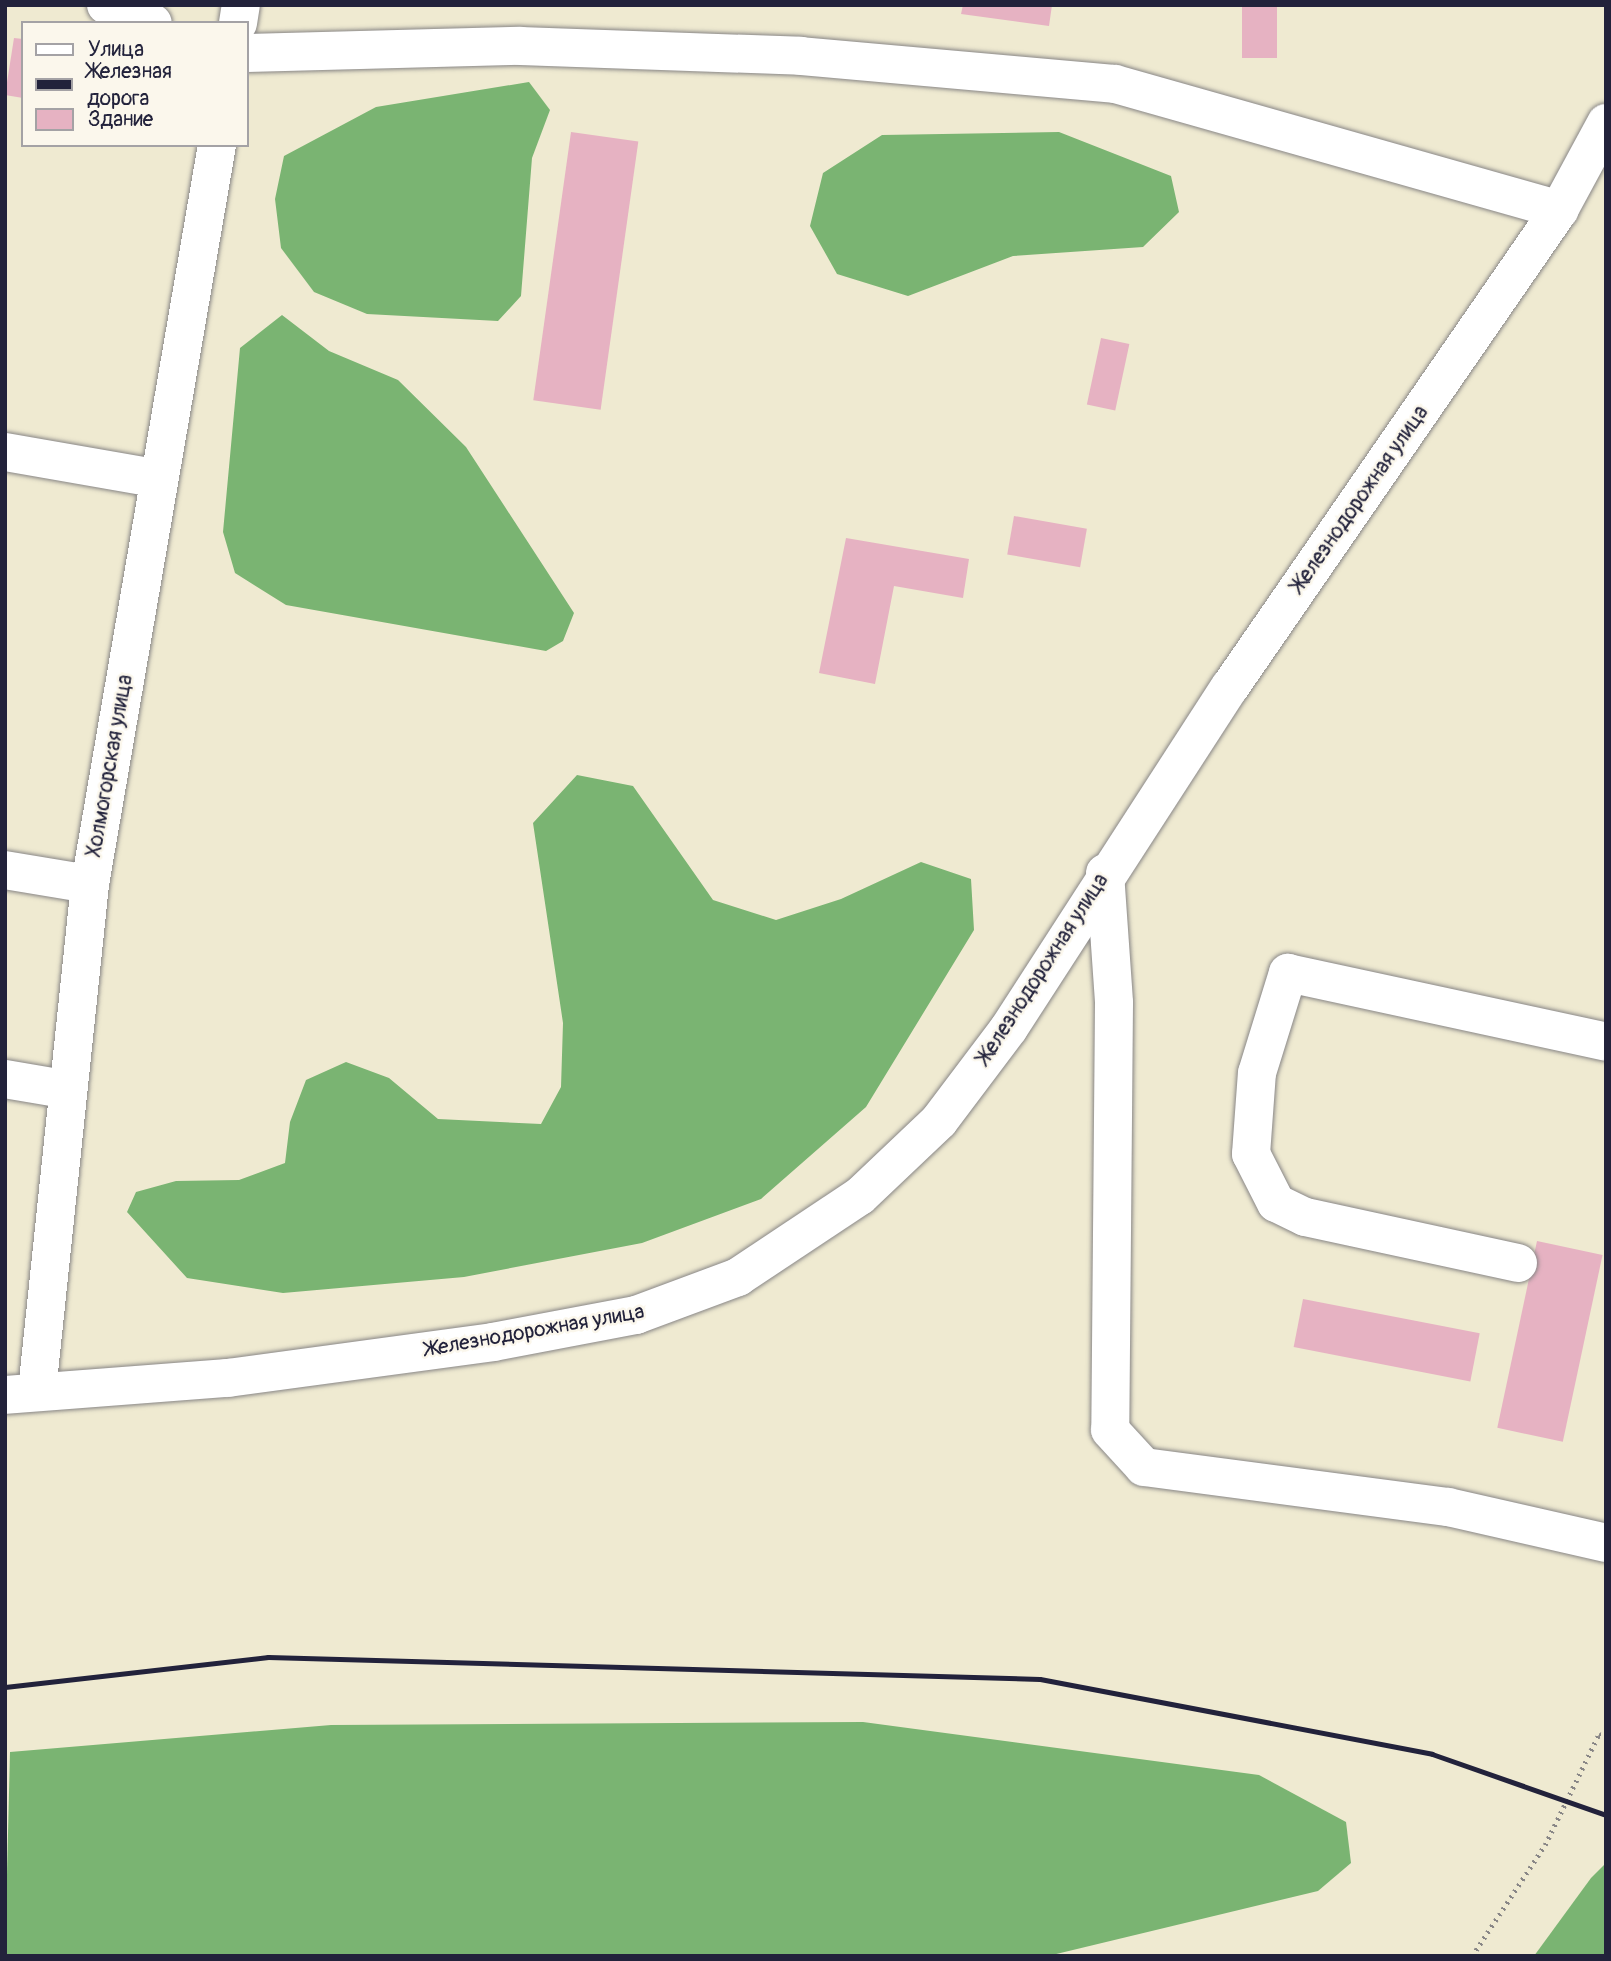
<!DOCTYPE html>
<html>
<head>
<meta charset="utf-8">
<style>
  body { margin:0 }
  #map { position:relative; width:1611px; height:1961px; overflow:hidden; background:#efead1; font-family:Pangolin,sans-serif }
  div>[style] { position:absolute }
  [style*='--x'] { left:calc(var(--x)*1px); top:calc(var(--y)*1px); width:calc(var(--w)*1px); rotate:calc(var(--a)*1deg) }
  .forest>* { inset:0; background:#7ab472 }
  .building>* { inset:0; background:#e6b2c2; transform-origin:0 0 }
  .path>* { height:4.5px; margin-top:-2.25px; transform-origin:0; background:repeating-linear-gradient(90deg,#888686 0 2px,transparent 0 7px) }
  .roads { filter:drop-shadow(0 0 2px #888686) drop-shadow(0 0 2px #888686) }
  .minor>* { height:38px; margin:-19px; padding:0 19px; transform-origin:19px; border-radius:19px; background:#fff }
  .rail>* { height:5px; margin:-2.5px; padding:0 2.5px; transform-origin:2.5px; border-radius:2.5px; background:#22223b }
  span { translate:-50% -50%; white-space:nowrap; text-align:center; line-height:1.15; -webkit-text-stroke:5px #fbf7ec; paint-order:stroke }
  .street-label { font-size:21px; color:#22223b }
  .frame { position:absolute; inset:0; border:7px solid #22223b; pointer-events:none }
  .legend { position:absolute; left:21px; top:21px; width:228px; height:126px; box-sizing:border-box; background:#fbf7ec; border:2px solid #a4a2a5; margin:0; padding:9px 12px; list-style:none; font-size:21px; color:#22223b }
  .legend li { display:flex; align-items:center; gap:14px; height:35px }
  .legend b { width:35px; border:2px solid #a4a2a5 }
</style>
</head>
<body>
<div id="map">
  <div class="forest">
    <i style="clip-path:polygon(529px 82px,550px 110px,532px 158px,521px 296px,498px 321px,367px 314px,314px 292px,281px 248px,275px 199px,284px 156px,376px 107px)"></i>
    <i style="clip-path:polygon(1059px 132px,1171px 176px,1179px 212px,1143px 247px,1013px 256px,908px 296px,837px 274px,810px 226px,823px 173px,882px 135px)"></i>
    <i style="clip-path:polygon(282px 315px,329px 351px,398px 380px,466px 447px,574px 613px,563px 641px,546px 651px,286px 605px,235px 573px,223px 532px,240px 348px)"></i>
    <i style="clip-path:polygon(577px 775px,633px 786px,713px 900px,776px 920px,841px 899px,921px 862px,971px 879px,974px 930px,866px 1107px,761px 1199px,642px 1243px,464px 1277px,283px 1293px,187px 1278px,127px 1212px,136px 1192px,176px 1181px,239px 1180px,285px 1163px,290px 1122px,306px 1080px,346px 1062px,389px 1078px,438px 1119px,541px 1124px,561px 1087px,563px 1023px,533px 823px)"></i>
    <i style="clip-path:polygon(863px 1722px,1259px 1775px,1346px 1822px,1351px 1863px,1318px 1891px,1048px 1956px,5px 1956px,10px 1752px,331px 1725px)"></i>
    <i style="clip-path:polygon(1606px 1863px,1606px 1956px,1534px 1956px,1591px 1878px)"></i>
  </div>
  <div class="building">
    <i style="clip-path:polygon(963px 5px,1052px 5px,1049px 26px,961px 14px)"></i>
    <i style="left:1242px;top:5px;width:35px;height:53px"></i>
    <i style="clip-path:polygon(14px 38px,23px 39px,23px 98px,5px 95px)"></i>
    <i style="left:571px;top:132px;width:68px;height:271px;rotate:8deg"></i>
    <i style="left:1101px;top:338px;width:29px;height:68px;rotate:12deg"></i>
    <i style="left:1014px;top:516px;width:74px;height:39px;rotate:10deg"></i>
    <i style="clip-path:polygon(846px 538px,969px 559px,963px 598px,894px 586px,875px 684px,819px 673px)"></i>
    <i style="left:1537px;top:1241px;width:67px;height:191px;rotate:12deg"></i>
    <i style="left:1303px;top:1299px;width:180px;height:49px;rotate:11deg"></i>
  </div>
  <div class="path">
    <i style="--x:1472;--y:1956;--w:133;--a:-56.7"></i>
    <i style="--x:1545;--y:1845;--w:123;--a:-64.1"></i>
    <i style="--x:1599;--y:1734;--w:8;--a:23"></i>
  </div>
  <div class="roads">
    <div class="minor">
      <i style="--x:106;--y:5;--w:50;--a:21"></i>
      <i style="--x:238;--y:23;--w:18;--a:-81"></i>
      <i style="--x:247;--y:53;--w:273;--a:-1.5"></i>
      <i style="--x:520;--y:46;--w:281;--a:2"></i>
      <i style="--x:801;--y:56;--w:315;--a:5.1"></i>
      <i style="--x:1115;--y:84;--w:462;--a:15.8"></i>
      <i style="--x:5;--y:452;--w:156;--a:9.9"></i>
      <i style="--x:5;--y:870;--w:86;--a:9.4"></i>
      <i style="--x:1105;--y:873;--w:130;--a:86"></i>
      <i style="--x:1114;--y:1003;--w:427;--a:90.5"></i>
      <i style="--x:1110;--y:1430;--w:50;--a:47.4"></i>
      <i style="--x:1144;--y:1467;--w:307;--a:7.5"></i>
      <i style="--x:1448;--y:1507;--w:162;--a:12.8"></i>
      <i style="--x:5;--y:1079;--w:60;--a:9.6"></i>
      <i style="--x:1518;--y:1263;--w:218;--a:-167.8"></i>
      <i style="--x:1305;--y:1217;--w:32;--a:-154"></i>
      <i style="--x:1276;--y:1203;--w:55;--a:-117"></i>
      <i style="--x:1251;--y:1154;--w:81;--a:-85.8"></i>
      <i style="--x:1257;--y:1073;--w:105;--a:-72.8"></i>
      <i style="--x:1288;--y:973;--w:325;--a:12.2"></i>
      <i style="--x:37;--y:1391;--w:510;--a:-84.03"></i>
      <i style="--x:90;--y:884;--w:750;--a:-80.25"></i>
      <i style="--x:5;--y:1395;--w:224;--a:-4.4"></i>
      <i style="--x:228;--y:1378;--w:267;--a:-7.7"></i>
      <i style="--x:493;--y:1342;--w:146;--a:-10.7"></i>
      <i style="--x:636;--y:1315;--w:109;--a:-20.4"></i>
      <i style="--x:738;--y:1277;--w:146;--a:-33.6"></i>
      <i style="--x:860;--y:1196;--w:109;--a:-43.5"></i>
      <i style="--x:939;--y:1121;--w:116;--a:-53"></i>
      <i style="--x:1009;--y:1028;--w:406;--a:-57.1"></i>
      <i style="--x:1230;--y:687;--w:579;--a:-55.4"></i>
      <i style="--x:1559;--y:210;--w:99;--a:-61.6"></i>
    </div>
  </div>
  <div class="rail">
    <i style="--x:5;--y:1687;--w:265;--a:-6.5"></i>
    <i style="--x:268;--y:1657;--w:772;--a:1.63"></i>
    <i style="--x:1040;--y:1679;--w:399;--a:10.8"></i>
    <i style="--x:1432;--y:1754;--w:184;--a:19.3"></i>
  </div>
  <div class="street-label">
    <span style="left:1360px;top:499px;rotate:-55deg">Железнодорожная улица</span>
    <span style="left:110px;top:766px;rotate:-80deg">Холмогорская улица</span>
    <span style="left:1043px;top:969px;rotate:-57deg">Железнодорожная улица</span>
    <span style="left:535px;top:1331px;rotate:-10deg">Железнодорожная улица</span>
  </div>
  <div class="frame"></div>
  <ul class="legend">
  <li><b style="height:9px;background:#fff"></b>Улица</li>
  <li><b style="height:9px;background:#22223b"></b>Железная дорога</li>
  <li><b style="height:19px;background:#e6b2c2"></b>Здание</li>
  </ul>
</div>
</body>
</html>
